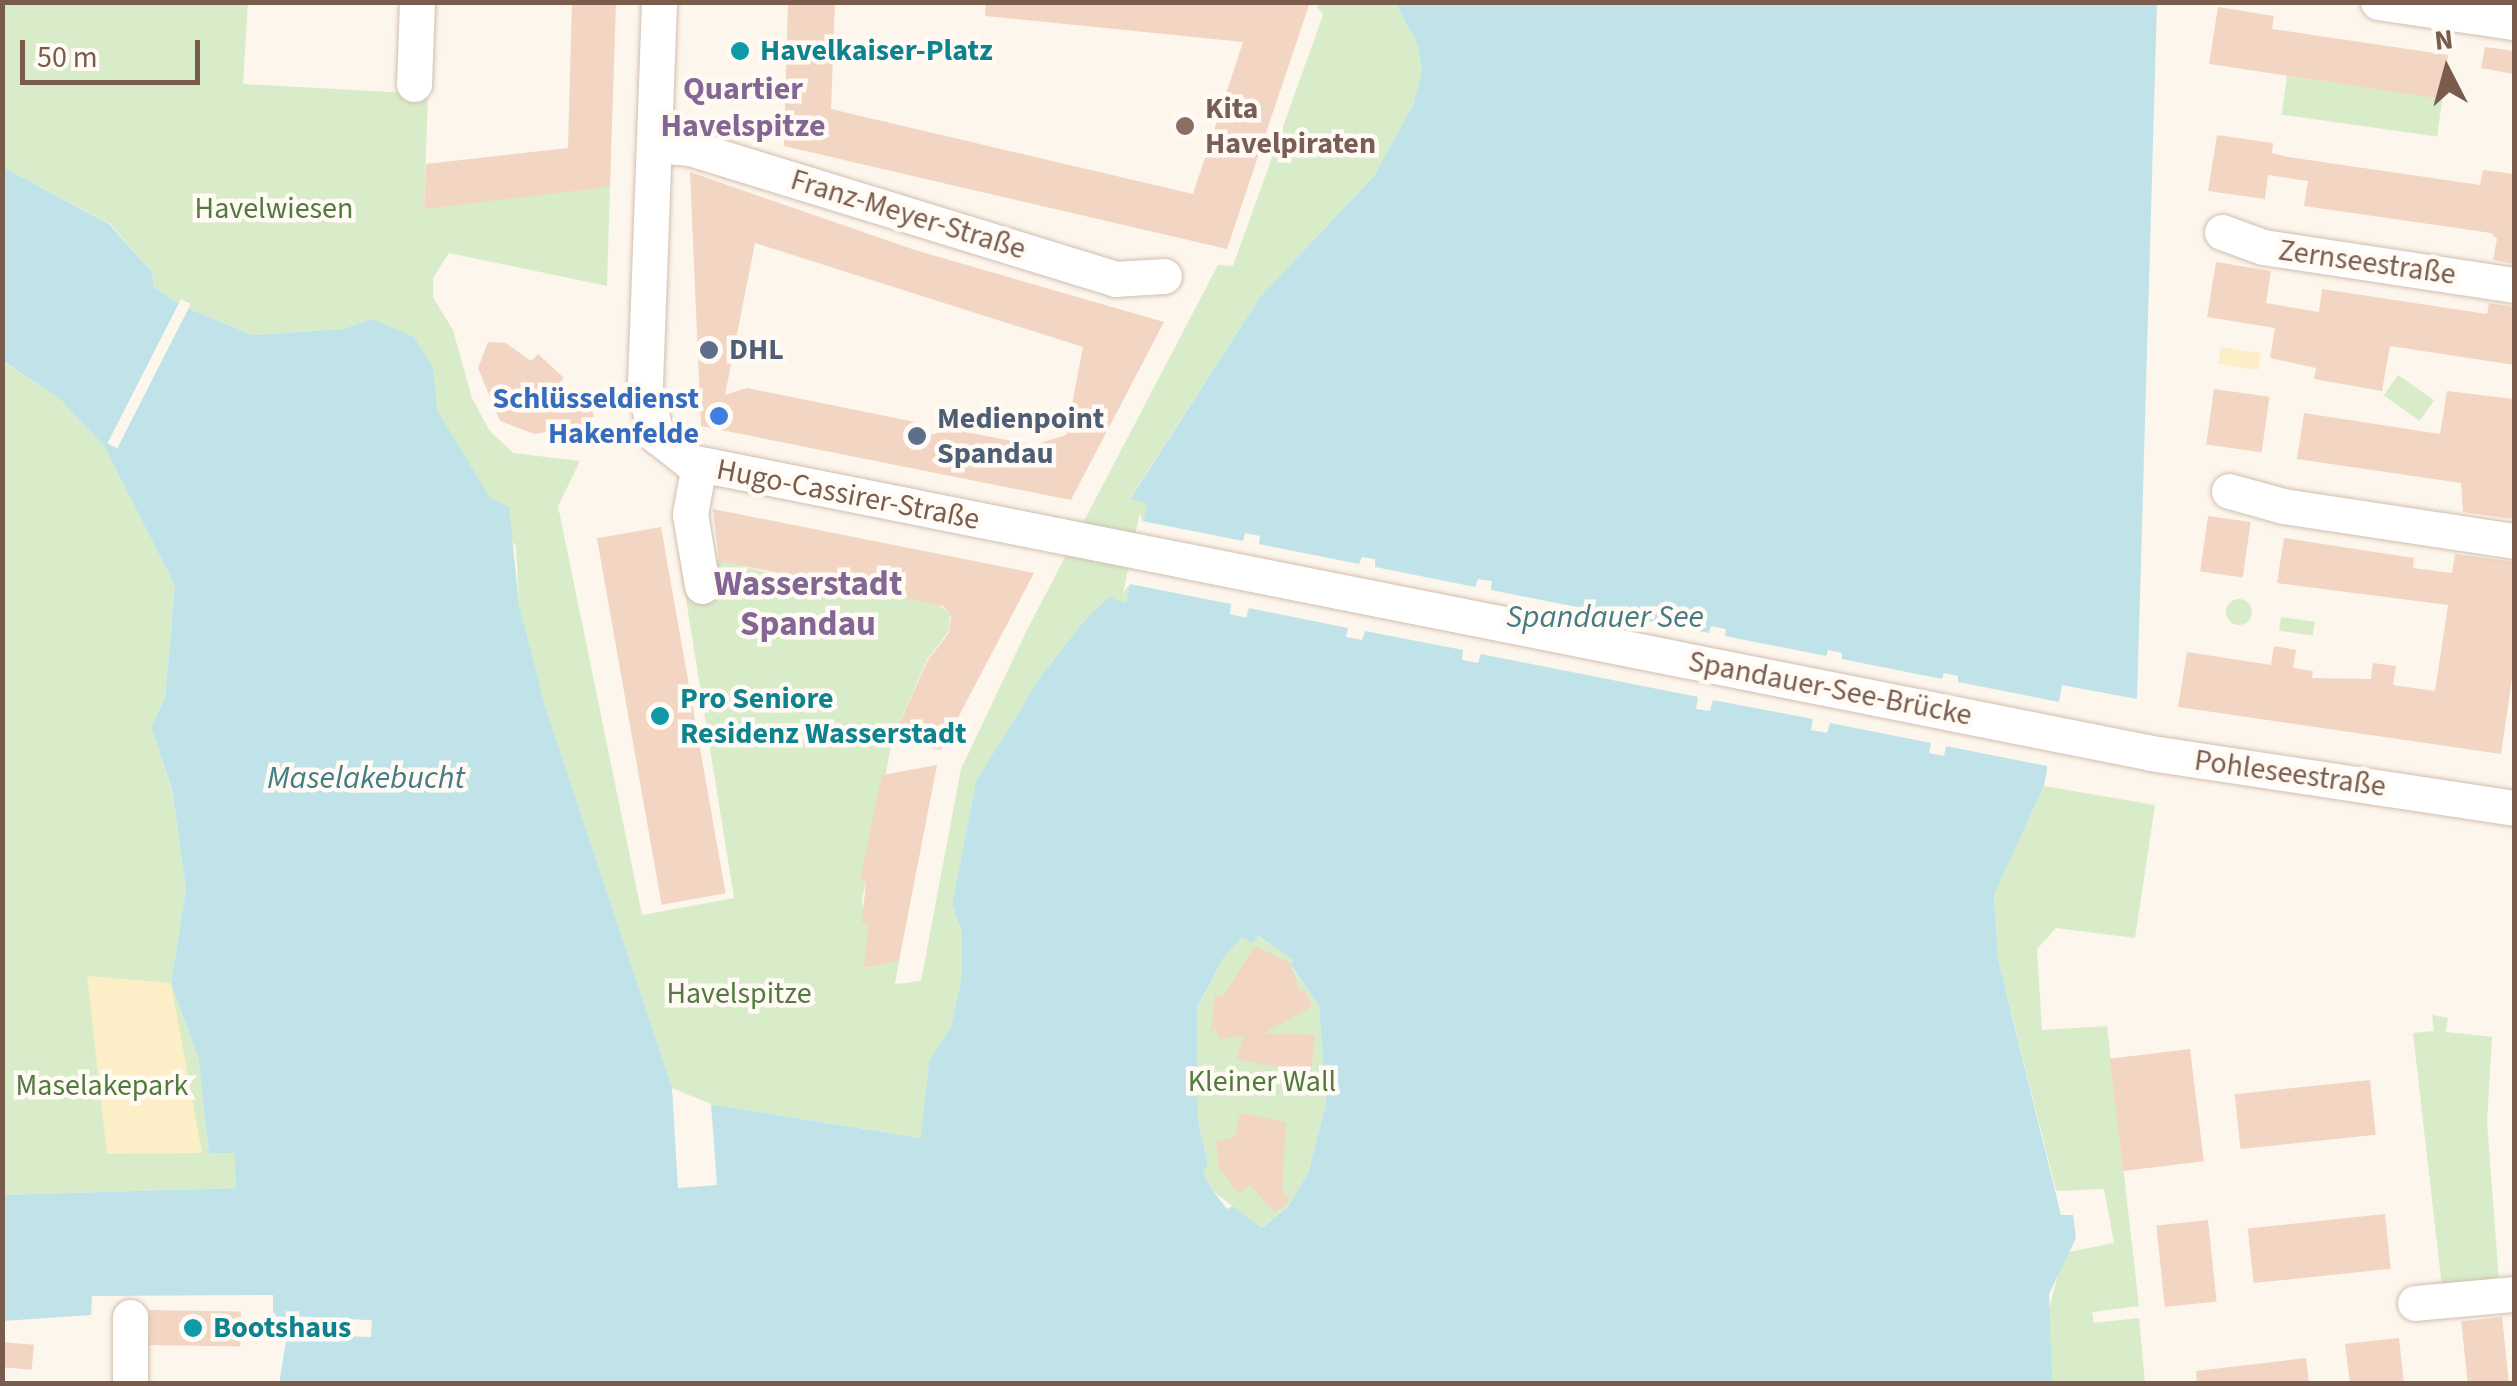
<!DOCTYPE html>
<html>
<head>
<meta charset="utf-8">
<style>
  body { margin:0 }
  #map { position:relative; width:2517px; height:1386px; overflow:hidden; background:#fdf6ec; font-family:"Source Sans 3",sans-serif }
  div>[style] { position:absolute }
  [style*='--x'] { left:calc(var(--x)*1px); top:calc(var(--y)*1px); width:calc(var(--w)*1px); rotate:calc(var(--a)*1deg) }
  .green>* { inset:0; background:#d8ecc9; transform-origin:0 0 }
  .round { border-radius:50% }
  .sand>* { inset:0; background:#fcefc7; transform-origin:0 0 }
  .water>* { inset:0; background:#bfe3e8 }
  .pier>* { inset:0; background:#fdf6ec; transform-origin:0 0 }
  .building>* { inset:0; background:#f3d5c3; transform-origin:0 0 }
  .roads { filter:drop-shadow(0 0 2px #d1beb0) drop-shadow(0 0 2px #d1beb0) }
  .minor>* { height:35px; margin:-17.5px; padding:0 17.5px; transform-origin:17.5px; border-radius:17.5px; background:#fff }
  .dots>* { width:28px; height:28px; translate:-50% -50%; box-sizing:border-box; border:5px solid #fffaf3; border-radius:50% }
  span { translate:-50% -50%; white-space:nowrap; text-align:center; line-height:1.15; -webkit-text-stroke:9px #fffaf3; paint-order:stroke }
  .culture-label { font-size:30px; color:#0d838f; font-weight:700 }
  .left { translate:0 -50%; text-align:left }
  .education-label { font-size:30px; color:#785e54; font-weight:700 }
  .park-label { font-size:30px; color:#537a41 }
  .street-label { font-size:30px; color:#7a5c4d }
  .service-label { font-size:30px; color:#4e5e75; font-weight:700 }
  .shop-label { font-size:30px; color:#366cbe; font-weight:700 }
  .right { translate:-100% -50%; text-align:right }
  .neighbourhood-label { font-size:32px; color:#846695; font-weight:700 }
  .water-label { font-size:32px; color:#437c86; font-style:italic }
  .quarter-label { font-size:35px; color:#846695; font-weight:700 }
  .frame { position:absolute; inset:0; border:5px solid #7a5c4d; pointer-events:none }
  .north { position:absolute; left:2397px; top:20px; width:100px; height:100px; -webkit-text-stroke:8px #fffaf3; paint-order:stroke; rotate:354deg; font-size:28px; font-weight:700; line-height:40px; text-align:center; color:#7a5c4d }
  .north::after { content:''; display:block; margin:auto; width:35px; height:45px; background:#7a5c4d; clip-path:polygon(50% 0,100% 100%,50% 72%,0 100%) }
  .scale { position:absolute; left:20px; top:40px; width:180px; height:45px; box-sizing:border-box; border:5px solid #7a5c4d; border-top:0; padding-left:12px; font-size:30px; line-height:35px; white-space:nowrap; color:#7a5c4d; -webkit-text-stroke:8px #fffaf3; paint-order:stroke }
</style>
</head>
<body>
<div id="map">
  <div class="green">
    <i style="clip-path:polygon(248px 2px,243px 84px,428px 94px,424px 208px,610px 187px,607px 286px,449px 253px,433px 278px,433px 297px,453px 330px,472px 398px,489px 430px,513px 453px,580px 461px,558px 506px,642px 915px,734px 898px,680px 562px,712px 558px,824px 587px,936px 602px,950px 614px,949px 631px,927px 660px,892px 740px,862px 901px,868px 925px,865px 968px,899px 961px,895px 984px,921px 981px,961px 769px,1028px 628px,1218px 265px,1233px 266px,1323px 15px,1315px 3px,1395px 3px,1417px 43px,1422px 71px,1413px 105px,1374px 176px,1260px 297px,1130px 498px,1148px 504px,1126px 603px,1107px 601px,1084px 621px,1041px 676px,976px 781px,952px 904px,962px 933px,962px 975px,951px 1027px,929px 1061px,922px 1138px,709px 1104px,672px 1088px,545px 706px,519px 605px,516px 547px,436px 410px,433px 368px,372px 319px,343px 329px,253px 335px,182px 306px,154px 287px,152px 272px,110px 224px,3px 167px,3px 3px)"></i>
    <i style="left:2287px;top:76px;width:157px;height:39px;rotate:8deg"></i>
    <i style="clip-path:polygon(2px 361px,60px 399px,104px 446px,175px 586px,165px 698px,151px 727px,172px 790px,186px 889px,171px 983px,198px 1057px,209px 1152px,236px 1152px,236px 1188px,3px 1195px)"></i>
    <i style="left:2398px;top:375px;width:44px;height:25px;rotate:35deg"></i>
    <i class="round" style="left:2226px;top:599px;width:26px;height:26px"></i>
    <i style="left:2281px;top:617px;width:34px;height:14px;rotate:8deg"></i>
    <i style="clip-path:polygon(2044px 786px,2155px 805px,2135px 938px,2056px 928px,2037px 949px,2042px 1030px,2107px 1026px,2139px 1306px,2092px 1312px,2094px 1323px,2139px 1318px,2145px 1383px,2052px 1383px,2046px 1320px,2064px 1253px,2114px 1243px,2104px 1189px,2056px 1191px,1998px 959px,1994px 893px)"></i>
    <i style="clip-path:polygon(1257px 936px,1295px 960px,1291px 966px,1319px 1006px,1326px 1105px,1308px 1173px,1287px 1208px,1260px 1228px,1213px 1191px,1203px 1173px,1208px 1164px,1198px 1120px,1197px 1009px,1224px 957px,1242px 937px)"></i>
    <i style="clip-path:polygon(2432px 1015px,2448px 1018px,2446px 1032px,2492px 1037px,2487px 1122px,2499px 1281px,2442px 1287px,2413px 1033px,2434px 1031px)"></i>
  </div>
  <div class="sand">
    <i style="left:2221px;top:347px;width:40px;height:17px;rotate:9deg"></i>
    <i style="clip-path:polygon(87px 976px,171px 983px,202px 1153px,107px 1154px)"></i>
  </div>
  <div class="water">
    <i style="clip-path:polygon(evenodd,1395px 3px,2157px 3px,2137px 699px,2062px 685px,2044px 786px,1994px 894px,1998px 959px,2061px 1215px,2073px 1215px,2076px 1238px,2049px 1294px,2052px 1383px,279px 1384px,290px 1317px,273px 1316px,273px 1295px,92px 1296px,91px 1315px,3px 1321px,3px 1195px,236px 1188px,235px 1153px,209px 1153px,198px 1057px,171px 983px,186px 889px,172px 789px,151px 727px,165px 698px,175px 586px,104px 446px,60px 399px,3px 361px,3px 167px,109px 224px,152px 272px,154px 287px,182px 306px,253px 335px,343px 329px,372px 319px,414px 337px,433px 368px,437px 410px,490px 498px,509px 507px,519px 605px,545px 706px,672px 1088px,709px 1104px,921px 1138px,929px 1061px,951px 1027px,962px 975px,962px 933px,952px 904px,976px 781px,1041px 676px,1084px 621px,1109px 597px,1126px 603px,1147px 504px,1130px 499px,1260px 297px,1374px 176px,1413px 105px,1422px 71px,1417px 43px,1395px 3px,1258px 936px,1294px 960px,1291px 965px,1319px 1006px,1326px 1105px,1308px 1173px,1287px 1208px,1261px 1228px,1233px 1206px,1227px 1209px,1213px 1191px,1203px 1173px,1208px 1164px,1198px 1120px,1197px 1008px,1224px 957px,1242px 937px,1252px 943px,1258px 936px)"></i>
  </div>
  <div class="pier">
    <i style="left:181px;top:299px;width:11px;height:162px;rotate:27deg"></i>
    <i style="clip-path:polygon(1140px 512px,1142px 521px,1243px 541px,1245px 533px,1260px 536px,1259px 544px,1359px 564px,1362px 557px,1375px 559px,1375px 567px,1475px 587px,1478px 579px,1492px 581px,1491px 590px,1709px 633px,1711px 626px,1726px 629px,1725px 636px,1826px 656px,1828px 650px,1842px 653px,1842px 659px,1942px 679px,1944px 673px,1958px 676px,1958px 682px,2059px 702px,2066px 695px,2051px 776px,2047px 766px,1946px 746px,1944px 756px,1929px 753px,1931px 743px,1830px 723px,1827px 733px,1811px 730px,1813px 719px,1713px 700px,1710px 711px,1696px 709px,1698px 697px,1481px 654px,1478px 663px,1462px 660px,1463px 650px,1365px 631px,1362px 640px,1346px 637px,1348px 628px,1249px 608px,1246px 618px,1230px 614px,1231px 604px,1130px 584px,1123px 593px)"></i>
    <i style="clip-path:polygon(672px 1088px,711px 1104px,717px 1185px,678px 1188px)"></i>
    <i style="left:290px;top:1316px;width:82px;height:17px;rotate:3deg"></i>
  </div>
  <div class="building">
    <i style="clip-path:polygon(572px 2px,616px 2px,610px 187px,424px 209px,426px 164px,568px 148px)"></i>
    <i style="clip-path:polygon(788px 2px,835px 2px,831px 109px,1193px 194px,1243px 42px,985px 16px,986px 2px,1310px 2px,1227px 249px,784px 146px)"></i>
    <i style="clip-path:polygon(2218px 7px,2274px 16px,2272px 29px,2448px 55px,2442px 99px,2209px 64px)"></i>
    <i style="clip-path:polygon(2485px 47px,2514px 51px,2514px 74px,2481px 68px)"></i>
    <i style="clip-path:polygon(2217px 135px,2273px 143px,2272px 153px,2288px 157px,2480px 185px,2483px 170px,2514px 174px,2514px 264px,2493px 260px,2497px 239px,2491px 233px,2304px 206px,2308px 181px,2268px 175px,2265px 199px,2208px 191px)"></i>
    <i style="clip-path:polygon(evenodd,690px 172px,915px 250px,1164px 322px,1071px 500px,701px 426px,690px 172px,755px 243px,1083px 347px,1066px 435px,1034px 445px,949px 429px,921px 438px,925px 424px,747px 388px,725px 395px,755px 243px)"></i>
    <i style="clip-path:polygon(2216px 262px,2271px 271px,2266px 303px,2319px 312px,2322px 289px,2487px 314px,2489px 303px,2514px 307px,2514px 365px,2390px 346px,2382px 391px,2314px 379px,2316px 368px,2270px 358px,2275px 328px,2207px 317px)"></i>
    <i style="clip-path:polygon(488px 342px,506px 343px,531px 361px,538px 354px,564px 378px,557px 386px,587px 401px,594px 416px,589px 426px,534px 434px,500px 421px,478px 368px)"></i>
    <i style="left:2214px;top:389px;width:56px;height:56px;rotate:8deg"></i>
    <i style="clip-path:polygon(2447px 391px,2514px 399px,2513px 519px,2463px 512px,2461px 483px,2297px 459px,2304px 413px,2440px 434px)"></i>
    <i style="clip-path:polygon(713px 509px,1034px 573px,941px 750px,892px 740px,928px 660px,949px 633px,951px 616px,943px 606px,719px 561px)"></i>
    <i style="left:2208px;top:516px;width:43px;height:56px;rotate:8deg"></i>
    <i style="left:661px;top:527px;width:372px;height:65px;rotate:80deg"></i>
    <i style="clip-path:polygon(2284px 538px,2414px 558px,2413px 568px,2452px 573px,2455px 554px,2514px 562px,2514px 664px,2501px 754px,2178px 707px,2187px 652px,2271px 665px,2274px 646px,2296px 650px,2293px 668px,2313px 671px,2312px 678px,2371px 679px,2373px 663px,2396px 666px,2393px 685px,2435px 691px,2448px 605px,2277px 583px)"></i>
    <i style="clip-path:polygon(937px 765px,899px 961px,864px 968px,868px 925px,862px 923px,866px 881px,860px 880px,882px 775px)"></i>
    <i style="clip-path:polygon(1255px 946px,1290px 963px,1300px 992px,1305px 990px,1312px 1007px,1264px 1033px,1315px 1035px,1311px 1074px,1237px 1059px,1243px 1036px,1219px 1039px,1217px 1030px,1211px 1031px,1215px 995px,1222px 998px)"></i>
    <i style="left:2190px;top:1049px;width:113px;height:81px;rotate:83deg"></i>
    <i style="left:2370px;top:1080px;width:55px;height:136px;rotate:84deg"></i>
    <i style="clip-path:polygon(1240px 1113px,1286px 1122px,1282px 1190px,1290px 1200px,1275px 1213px,1250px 1185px,1239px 1194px,1219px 1168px,1216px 1142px,1235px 1137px)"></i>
    <i style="left:2385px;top:1214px;width:55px;height:138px;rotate:84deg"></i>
    <i style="left:2208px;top:1220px;width:82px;height:52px;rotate:84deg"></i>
    <i style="left:149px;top:1310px;width:92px;height:35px;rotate:1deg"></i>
    <i style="left:2502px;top:1317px;width:67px;height:41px;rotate:84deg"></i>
    <i style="clip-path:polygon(2399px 1338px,2404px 1384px,2350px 1384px,2345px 1344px)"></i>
    <i style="left:2px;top:1342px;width:32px;height:25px;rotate:5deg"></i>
    <i style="clip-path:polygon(2306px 1358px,2309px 1384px,2197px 1384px,2196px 1371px)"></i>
  </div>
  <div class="roads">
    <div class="minor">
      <i style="--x:659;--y:2;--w:391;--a:92.1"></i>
      <i style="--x:645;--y:393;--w:45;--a:74.4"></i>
      <i style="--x:657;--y:436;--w:42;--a:38.2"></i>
      <i style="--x:690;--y:462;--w:1490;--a:11.26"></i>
      <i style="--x:2151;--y:753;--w:367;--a:8.6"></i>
      <i style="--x:2378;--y:2;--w:137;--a:8.4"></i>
      <i style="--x:414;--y:84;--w:82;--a:-87.9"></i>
      <i style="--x:654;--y:145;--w:36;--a:5"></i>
      <i style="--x:690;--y:148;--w:445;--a:17.1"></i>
      <i style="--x:1115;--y:279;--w:49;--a:-3.5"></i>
      <i style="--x:2222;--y:232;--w:44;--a:20.1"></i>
      <i style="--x:2263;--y:247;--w:254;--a:8.6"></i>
      <i style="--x:699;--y:465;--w:50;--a:100.4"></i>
      <i style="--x:690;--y:514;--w:73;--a:80.5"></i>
      <i style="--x:2229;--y:491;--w:56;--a:15.5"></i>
      <i style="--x:2283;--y:506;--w:234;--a:8.6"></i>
      <i style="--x:2415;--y:1303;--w:99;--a:-5.2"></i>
      <i style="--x:130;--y:1384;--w:67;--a:-90"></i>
    </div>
  </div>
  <div class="dots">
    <i style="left:740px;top:51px;background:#0f9aa8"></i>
    <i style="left:1185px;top:126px;background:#8d6e63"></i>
    <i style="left:709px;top:350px;background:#5c6f8a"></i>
    <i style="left:719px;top:416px;background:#3f7fe0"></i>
    <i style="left:917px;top:436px;background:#5c6f8a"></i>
    <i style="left:660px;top:716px;background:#0f9aa8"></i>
    <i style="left:193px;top:1328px;background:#0f9aa8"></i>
  </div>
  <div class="culture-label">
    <span class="left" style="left:760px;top:51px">Havelkaiser-Platz</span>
    <span class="left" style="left:680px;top:716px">Pro Seniore<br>Residenz Wasserstadt</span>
    <span class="left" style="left:213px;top:1328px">Bootshaus</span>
  </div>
  <div class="education-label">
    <span class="left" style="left:1205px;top:126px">Kita<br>Havelpiraten</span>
  </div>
  <div class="park-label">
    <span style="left:274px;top:209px">Havelwiesen</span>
    <span style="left:739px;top:994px">Havelspitze</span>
    <span style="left:1262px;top:1082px">Kleiner Wall</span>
    <span style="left:102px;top:1086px">Maselakepark</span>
  </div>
  <div class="street-label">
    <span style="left:908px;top:215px;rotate:17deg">Franz-Meyer-Straße</span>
    <span style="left:2367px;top:263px;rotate:8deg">Zernseestraße</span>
    <span style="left:848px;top:495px;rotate:11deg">Hugo-Cassirer-Straße</span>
    <span style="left:1830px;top:689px;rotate:11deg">Spandauer-See-Brücke</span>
    <span style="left:2290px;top:774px;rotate:8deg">Pohleseestraße</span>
  </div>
  <div class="service-label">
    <span class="left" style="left:729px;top:350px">DHL</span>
    <span class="left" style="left:937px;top:436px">Medienpoint<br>Spandau</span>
  </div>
  <div class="shop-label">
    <span class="right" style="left:699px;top:416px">Schlüsseldienst<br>Hakenfelde</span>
  </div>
  <div class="neighbourhood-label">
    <span style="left:743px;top:108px">Quartier<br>Havelspitze</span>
  </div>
  <div class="water-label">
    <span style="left:1605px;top:617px">Spandauer See</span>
    <span style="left:366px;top:778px">Maselakebucht</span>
  </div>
  <div class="quarter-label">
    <span style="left:808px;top:604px">Wasserstadt<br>Spandau</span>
  </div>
  <div class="frame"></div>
  <div class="north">N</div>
  <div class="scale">50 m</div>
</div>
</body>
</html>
